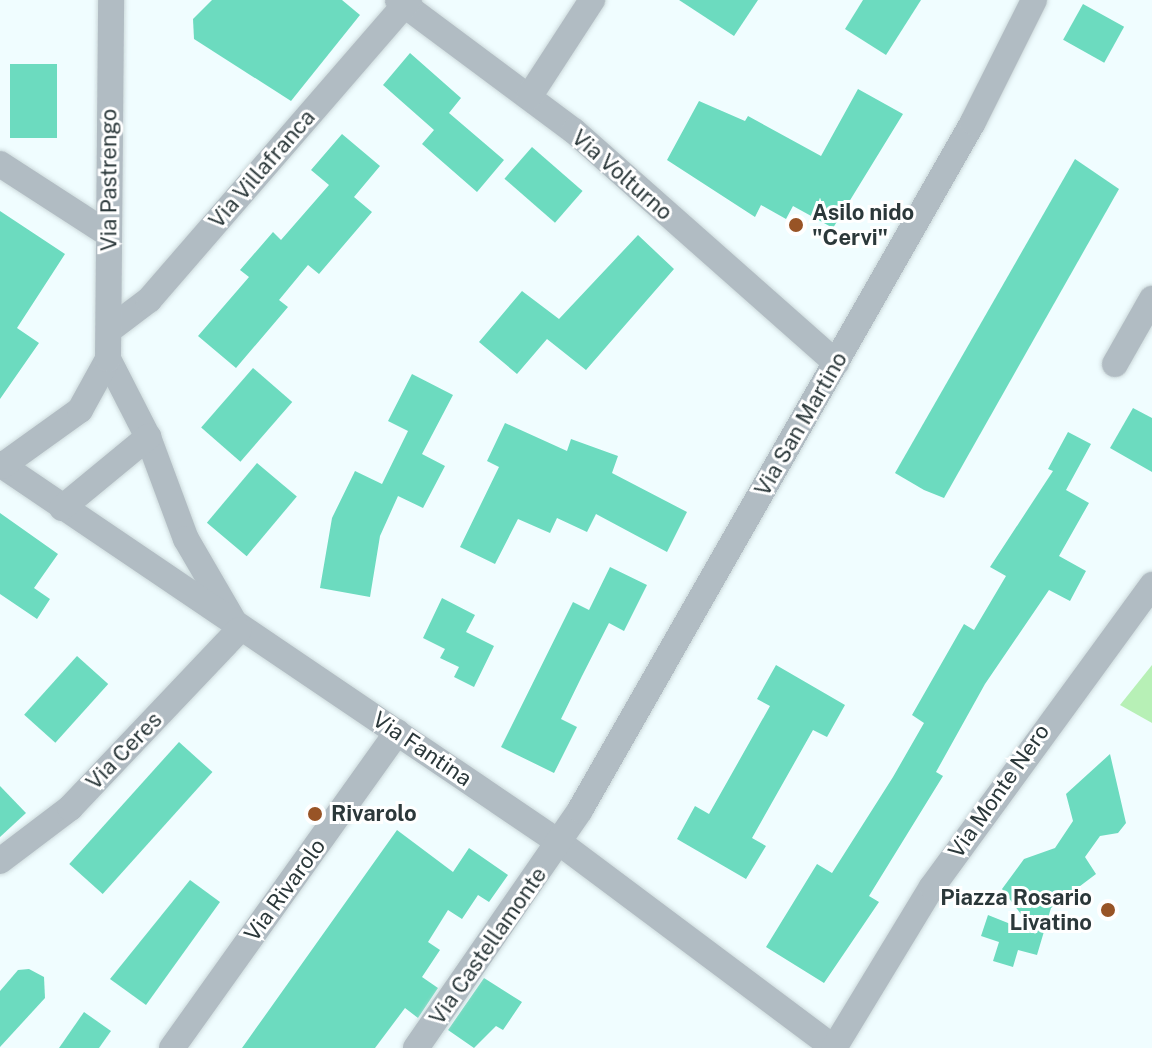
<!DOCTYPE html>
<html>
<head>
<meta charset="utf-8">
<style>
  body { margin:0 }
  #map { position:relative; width:1152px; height:1048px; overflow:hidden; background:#f0fdff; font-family:"Public Sans",sans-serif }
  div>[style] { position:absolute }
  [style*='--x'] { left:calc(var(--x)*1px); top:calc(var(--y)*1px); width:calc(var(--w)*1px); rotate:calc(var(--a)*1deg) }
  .green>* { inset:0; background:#b7f0b6 }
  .building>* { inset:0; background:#6cdbbf; transform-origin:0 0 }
  .roads { filter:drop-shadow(0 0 2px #cddadc) drop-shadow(0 0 2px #cddadc) }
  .minor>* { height:26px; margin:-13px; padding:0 13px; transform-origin:13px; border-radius:13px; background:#b1bcc3 }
  .dots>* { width:22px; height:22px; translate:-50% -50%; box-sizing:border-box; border:4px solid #fff; border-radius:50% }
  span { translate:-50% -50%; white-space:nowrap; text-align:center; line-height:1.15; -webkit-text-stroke:6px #fff; paint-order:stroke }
  .street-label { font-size:22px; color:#2b383a }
  .poi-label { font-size:22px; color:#2b383a; font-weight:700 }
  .left { translate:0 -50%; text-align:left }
  .right { translate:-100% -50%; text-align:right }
</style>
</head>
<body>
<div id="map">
  <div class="green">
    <i style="clip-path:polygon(1152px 665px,1152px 723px,1120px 705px)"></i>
  </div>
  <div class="building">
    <i style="clip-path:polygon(212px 0,342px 0,360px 15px,291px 101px,194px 39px,193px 19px)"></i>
    <i style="clip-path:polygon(679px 0,758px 0,734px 36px)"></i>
    <i style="clip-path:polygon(863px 0,921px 0,886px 55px,845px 29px)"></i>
    <i style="left:1083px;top:4px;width:47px;height:41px;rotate:29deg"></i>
    <i style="clip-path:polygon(410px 53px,461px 98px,449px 113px,504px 160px,477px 192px,422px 144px,434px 130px,383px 85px)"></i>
    <i style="left:10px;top:64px;width:47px;height:74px"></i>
    <i style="clip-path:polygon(858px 89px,903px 114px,833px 228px,793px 206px,786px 219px,761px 205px,755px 217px,667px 160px,699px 101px,745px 121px,748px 116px,821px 156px)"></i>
    <i style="clip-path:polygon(342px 134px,380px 166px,354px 197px,372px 212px,319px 274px,308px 265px,279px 300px,288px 307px,236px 368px,198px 336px,249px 277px,240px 270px,273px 232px,281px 240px,329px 185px,311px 170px)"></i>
    <i style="left:532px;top:147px;width:67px;height:42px;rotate:41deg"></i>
    <i style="clip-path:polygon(1075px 159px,1119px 189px,944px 498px,924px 490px,895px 473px)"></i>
    <i style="clip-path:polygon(0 211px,65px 254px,17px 328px,39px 343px,0 399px)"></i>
    <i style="clip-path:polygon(638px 235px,674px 269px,586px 370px,547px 339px,517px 374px,479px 342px,522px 291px,559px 319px)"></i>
    <i style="left:253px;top:368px;width:52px;height:79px;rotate:41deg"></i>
    <i style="clip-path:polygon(412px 374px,453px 395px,422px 454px,445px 466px,423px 508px,398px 496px,380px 536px,370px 597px,320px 588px,332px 518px,355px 471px,382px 484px,408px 431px,388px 421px)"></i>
    <i style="clip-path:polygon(1133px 408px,1152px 418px,1152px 472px,1110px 448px)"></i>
    <i style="clip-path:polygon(505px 423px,567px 451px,571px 439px,618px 456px,612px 473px,687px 512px,667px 552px,596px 514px,587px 532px,557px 518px,550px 533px,518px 519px,495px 564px,460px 547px,499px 467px,487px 461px)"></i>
    <i style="clip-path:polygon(1068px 432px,1091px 444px,1066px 490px,1089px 503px,1059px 556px,1086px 571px,1070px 601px,1049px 590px,985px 684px,936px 772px,943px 776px,869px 896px,879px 902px,824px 983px,766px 947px,817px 864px,832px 873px,893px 777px,924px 723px,912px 715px,964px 624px,974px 630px,1006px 576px,990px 567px,1053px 471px,1048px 469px)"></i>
    <i style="left:257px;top:463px;width:52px;height:78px;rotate:40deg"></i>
    <i style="clip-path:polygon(0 513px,58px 554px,34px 588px,50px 599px,37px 619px,0 594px)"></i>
    <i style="clip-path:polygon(610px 567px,647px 585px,624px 631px,609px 623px,582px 676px,561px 719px,577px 727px,554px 773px,501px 747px,573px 602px,589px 610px)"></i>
    <i style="clip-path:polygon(442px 598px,475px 615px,466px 632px,494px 646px,474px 687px,454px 677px,459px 667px,440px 658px,445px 649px,423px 638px)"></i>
    <i style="left:77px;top:656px;width:42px;height:79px;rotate:42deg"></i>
    <i style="clip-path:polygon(776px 665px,845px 705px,827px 737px,813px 730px,752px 838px,766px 846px,746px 879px,677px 839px,695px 806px,709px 814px,770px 706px,757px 699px)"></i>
    <i style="left:179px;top:742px;width:45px;height:164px;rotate:42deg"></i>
    <i style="clip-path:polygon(1110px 754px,1126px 823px,1118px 833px,1100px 836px,1085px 857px,1096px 874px,1051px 908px,1037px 955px,1018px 950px,1013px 967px,993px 961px,999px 942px,981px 936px,988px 915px,1036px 934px,1002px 889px,1024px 859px,1055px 848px,1073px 821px,1066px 794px)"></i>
    <i style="clip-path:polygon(0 786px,26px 813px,0 837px)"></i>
    <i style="clip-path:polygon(397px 830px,453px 872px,469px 848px,508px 875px,489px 902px,478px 895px,462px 919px,448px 910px,428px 942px,440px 950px,422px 977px,438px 988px,418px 1018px,405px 1008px,375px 1048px,242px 1048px)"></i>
    <i style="clip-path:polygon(190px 880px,220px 902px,146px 1005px,110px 979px)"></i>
    <i style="clip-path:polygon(29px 969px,44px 977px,45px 998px,0 1047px,0 991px,18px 970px)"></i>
    <i style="clip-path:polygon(484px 978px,522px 1002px,503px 1030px,496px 1026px,474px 1048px,448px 1030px)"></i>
    <i style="clip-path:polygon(84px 1012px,111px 1031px,99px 1048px,59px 1048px)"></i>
  </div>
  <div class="roads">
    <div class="minor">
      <i style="--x:398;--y:0;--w:219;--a:36.7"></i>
      <i style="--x:574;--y:131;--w:350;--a:41.5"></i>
      <i style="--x:529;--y:97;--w:116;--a:-57"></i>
      <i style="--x:0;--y:164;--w:129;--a:32.9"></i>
      <i style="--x:109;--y:330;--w:50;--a:-36.9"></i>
      <i style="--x:149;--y:300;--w:397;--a:-49.1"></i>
      <i style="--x:108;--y:359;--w:88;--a:62.9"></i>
      <i style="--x:148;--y:437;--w:109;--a:69.6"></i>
      <i style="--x:186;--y:539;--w:94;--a:59.9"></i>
      <i style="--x:1115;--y:364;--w:75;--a:-60.4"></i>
      <i style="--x:0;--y:464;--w:676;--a:34.09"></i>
      <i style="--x:560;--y:843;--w:342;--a:36.8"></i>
      <i style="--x:834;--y:1048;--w:188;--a:-58.7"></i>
      <i style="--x:932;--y:887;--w:374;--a:-53.9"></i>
      <i style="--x:2;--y:466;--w:96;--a:-35.7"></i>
      <i style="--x:80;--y:410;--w:58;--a:-61.2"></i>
      <i style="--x:108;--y:359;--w:359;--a:-89.5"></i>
      <i style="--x:62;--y:508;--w:112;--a:-39.5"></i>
      <i style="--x:0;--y:861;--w:88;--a:-37.1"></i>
      <i style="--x:70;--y:808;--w:245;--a:-46.5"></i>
      <i style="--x:172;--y:1048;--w:388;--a:-54.5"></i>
      <i style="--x:416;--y:1048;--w:289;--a:-55.4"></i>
      <i style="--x:580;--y:810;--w:792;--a:-60.26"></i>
      <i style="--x:973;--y:122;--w:136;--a:-63.4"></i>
    </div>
  </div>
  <div class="dots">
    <i style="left:796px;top:225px;background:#985426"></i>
    <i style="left:315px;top:814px;background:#985426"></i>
    <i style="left:1108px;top:910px;background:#985426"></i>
  </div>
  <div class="street-label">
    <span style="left:262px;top:169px;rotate:-49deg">Via Villafranca</span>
    <span style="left:622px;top:175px;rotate:41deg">Via Volturno</span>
    <span style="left:109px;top:180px;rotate:-90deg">Via Pastrengo</span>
    <span style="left:801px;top:424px;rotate:-60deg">Via San Martino</span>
    <span style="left:422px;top:749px;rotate:34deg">Via Fantina</span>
    <span style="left:124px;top:751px;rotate:-46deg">Via Ceres</span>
    <span style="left:999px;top:791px;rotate:-55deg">Via Monte Nero</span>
    <span style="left:285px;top:890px;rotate:-54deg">Via Rivarolo</span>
    <span style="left:488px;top:946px;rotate:-55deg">Via Castellamonte</span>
  </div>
  <div class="poi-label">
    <span class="left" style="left:812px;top:225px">Asilo nido<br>"Cervi"</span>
    <span class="left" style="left:331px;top:814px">Rivarolo</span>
    <span class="right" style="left:1092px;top:910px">Piazza Rosario<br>Livatino</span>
  </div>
</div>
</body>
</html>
